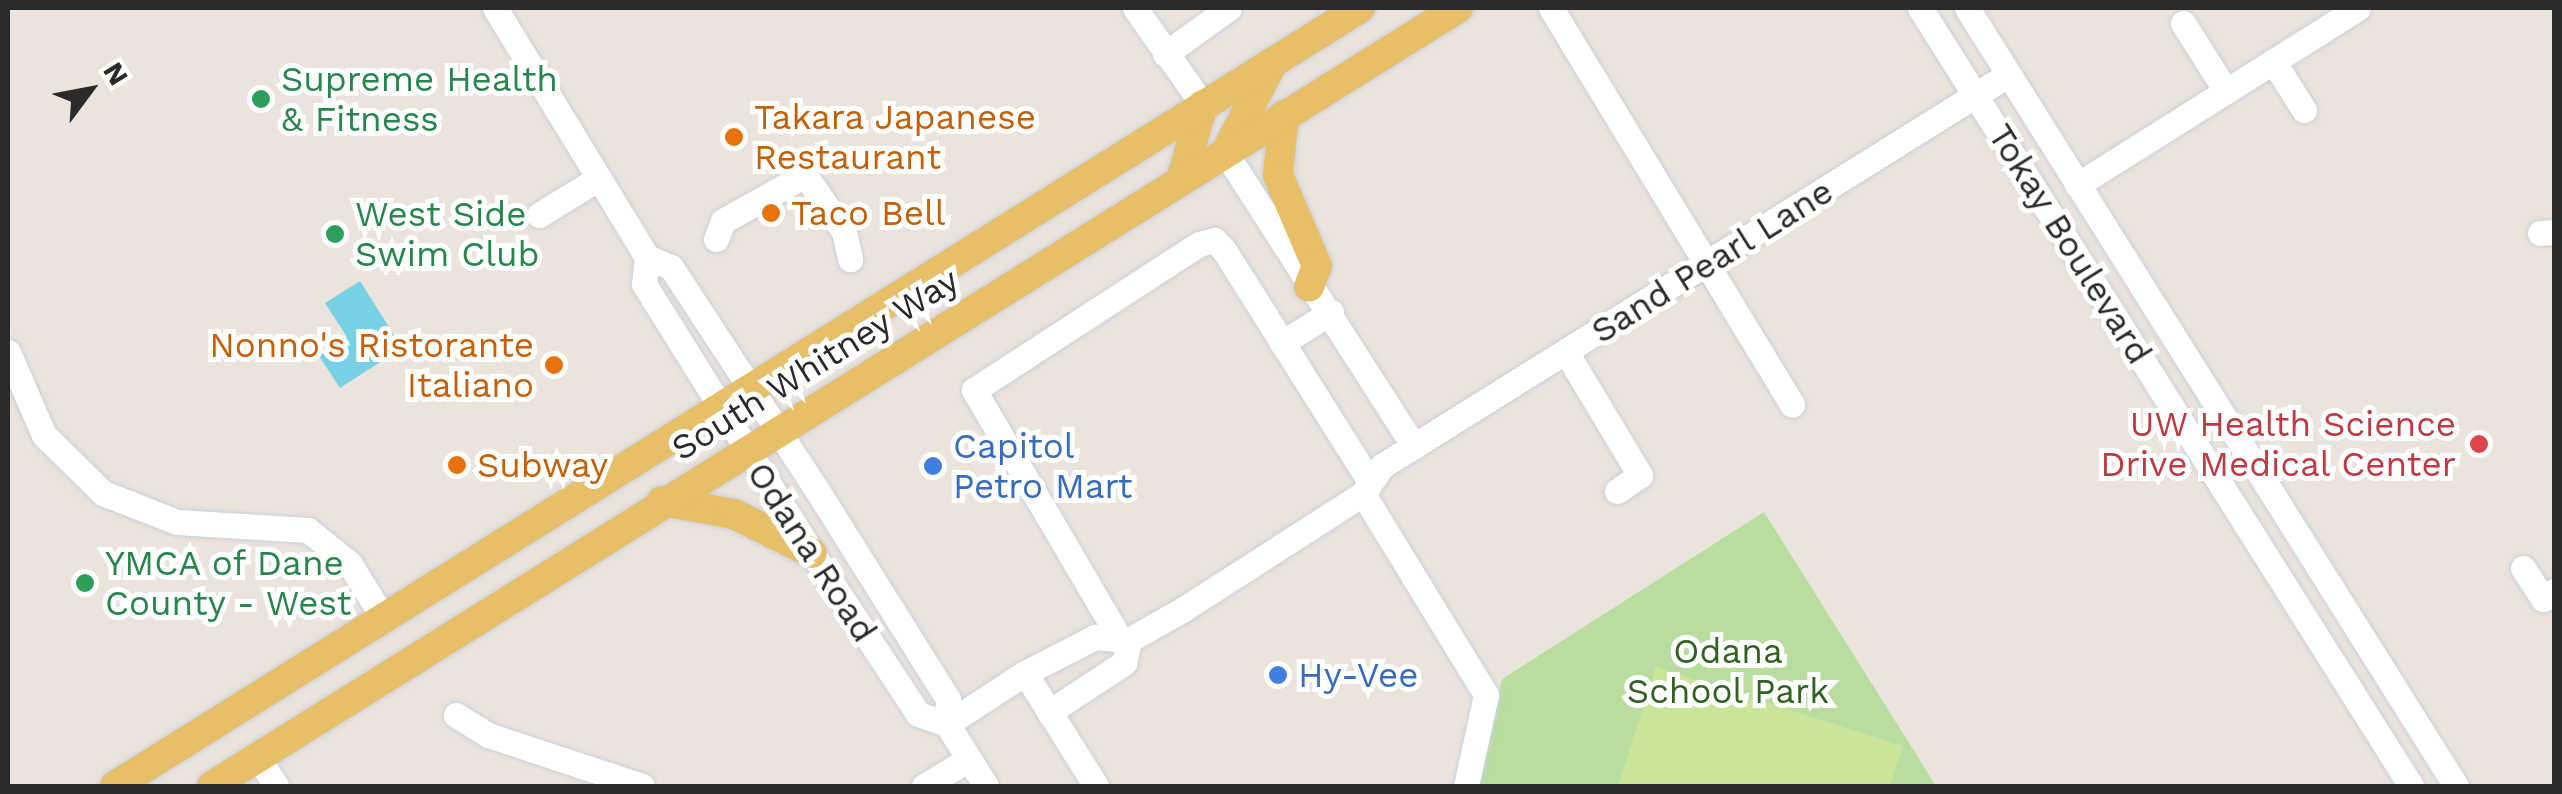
<!DOCTYPE html>
<html>
<head>
<meta charset="utf-8">
<style>
  body { margin:0 }
  #map { position:relative; width:2562px; height:794px; overflow:hidden; background:#ebe4dd; font-family:"Work Sans",sans-serif }
  div>[style] { position:absolute }
  [style*='--x'] { left:calc(var(--x)*1px); top:calc(var(--y)*1px); width:calc(var(--w)*1px); rotate:calc(var(--a)*1deg) }
  .green>* { inset:0; background:#b8dd9e }
  .pitch>* { inset:0; background:#cae49a }
  .water>* { inset:0; background:#78d0e5 }
  .roads { filter:drop-shadow(0 0 2px #ccd0db) drop-shadow(0 0 2px #ccd0db) }
  .minor>* { height:25px; margin:-12.5px; padding:0 12.5px; transform-origin:12.5px; border-radius:12.5px; background:#fff }
  .major>* { height:30px; margin:-15px; padding:0 15px; transform-origin:15px; border-radius:15px; background:#e6bf68 }
  .dots>* { width:28px; height:28px; translate:-50% -50%; box-sizing:border-box; border:5px solid #fff; border-radius:50% }
  span { translate:-50% -50%; white-space:nowrap; text-align:center; line-height:1.15; -webkit-text-stroke:10px #fff; paint-order:stroke }
  .leisure-label { font-size:35px; color:#27864d }
  .left { translate:0 -50%; text-align:left }
  .food-label { font-size:35px; color:#c56008 }
  .right { translate:-100% -50%; text-align:right }
  .street-label { font-size:35px; color:#2a2a2a }
  .health-label { font-size:35px; color:#be3a42 }
  .shop-label { font-size:35px; color:#366cbe }
  .park-label { font-size:35px; color:#326220 }
  .frame { position:absolute; inset:0; border:10px solid #2a2a2a; pointer-events:none }
  .north { position:absolute; left:40px; top:40px; width:100px; height:100px; -webkit-text-stroke:8px #fff; paint-order:stroke; rotate:58deg; font-size:28px; font-weight:700; line-height:40px; text-align:center; color:#2a2a2a }
  .north::after { content:''; display:block; margin:auto; width:35px; height:45px; background:#2a2a2a; clip-path:polygon(50% 0,100% 100%,50% 72%,0 100%) }
</style>
</head>
<body>
<div id="map">
  <div class="green">
    <i style="clip-path:polygon(1764px 512px,1936px 786px,1479px 786px,1502px 679px)"></i>
  </div>
  <div class="pitch">
    <i style="clip-path:polygon(1656px 667px,1903px 746px,1890px 786px,1618px 786px)"></i>
  </div>
  <div class="water">
    <i style="clip-path:polygon(360px 281px,402px 348px,340px 388px,319px 356px,347px 337px,325px 303px)"></i>
  </div>
  <div class="roads">
    <div class="minor">
      <i style="--x:495;--y:8;--w:292;--a:58.6"></i>
      <i style="--x:647;--y:257;--w:26;--a:23"></i>
      <i style="--x:671;--y:267;--w:263;--a:56.8"></i>
      <i style="--x:815;--y:487;--w:250;--a:57.9"></i>
      <i style="--x:948;--y:699;--w:25;--a:92"></i>
      <i style="--x:947;--y:724;--w:73;--a:57.8"></i>
      <i style="--x:1135;--y:8;--w:118;--a:55"></i>
      <i style="--x:1551;--y:8;--w:464;--a:58.7"></i>
      <i style="--x:1920;--y:8;--w:920;--a:57.74"></i>
      <i style="--x:1967;--y:8;--w:919;--a:57.85"></i>
      <i style="--x:2183;--y:23;--w:80;--a:57.7"></i>
      <i style="--x:1165;--y:54;--w:79;--a:-35.7"></i>
      <i style="--x:2273;--y:61;--w:58;--a:57.7"></i>
      <i style="--x:1225;--y:152;--w:350;--a:57.3"></i>
      <i style="--x:2077;--y:185;--w:332;--a:-32.2"></i>
      <i style="--x:539;--y:215;--w:70;--a:-31.7"></i>
      <i style="--x:2540;--y:233;--w:14;--a:-4"></i>
      <i style="--x:716;--y:239;--w:19;--a:-69"></i>
      <i style="--x:723;--y:221;--w:94;--a:-29.3"></i>
      <i style="--x:805;--y:175;--w:69;--a:55.6"></i>
      <i style="--x:844;--y:232;--w:28;--a:77"></i>
      <i style="--x:647;--y:257;--w:27;--a:96"></i>
      <i style="--x:644;--y:284;--w:317;--a:58"></i>
      <i style="--x:812;--y:553;--w:193;--a:56.6"></i>
      <i style="--x:918;--y:714;--w:31;--a:19"></i>
      <i style="--x:1282;--y:343;--w:58;--a:-32.3"></i>
      <i style="--x:8;--y:352;--w:90;--a:66.6"></i>
      <i style="--x:44;--y:435;--w:83;--a:44.5"></i>
      <i style="--x:103;--y:493;--w:79;--a:21.4"></i>
      <i style="--x:177;--y:522;--w:131;--a:3.5"></i>
      <i style="--x:308;--y:530;--w:53;--a:38.8"></i>
      <i style="--x:349;--y:563;--w:66;--a:58"></i>
      <i style="--x:1566;--y:352;--w:144;--a:59"></i>
      <i style="--x:1640;--y:475;--w:28;--a:145"></i>
      <i style="--x:1363;--y:494;--w:236;--a:58.5"></i>
      <i style="--x:1486;--y:695;--w:93;--a:102.4"></i>
      <i style="--x:2523;--y:568;--w:37;--a:57"></i>
      <i style="--x:2543;--y:599;--w:14;--a:-36"></i>
      <i style="--x:1120;--y:639;--w:289;--a:-120.4"></i>
      <i style="--x:974;--y:390;--w:268;--a:-33"></i>
      <i style="--x:1199;--y:244;--w:16;--a:-15"></i>
      <i style="--x:1214;--y:240;--w:14;--a:45"></i>
      <i style="--x:1224;--y:250;--w:274;--a:57.8"></i>
      <i style="--x:1049;--y:712;--w:90;--a:-33.2"></i>
      <i style="--x:1124;--y:663;--w:24;--a:-78"></i>
      <i style="--x:456;--y:715;--w:38;--a:32"></i>
      <i style="--x:488;--y:735;--w:162;--a:18.3"></i>
      <i style="--x:947;--y:724;--w:93;--a:-33.2"></i>
      <i style="--x:258;--y:758;--w:33;--a:57"></i>
      <i style="--x:924;--y:786;--w:52;--a:-31"></i>
      <i style="--x:1096;--y:786;--w:133;--a:-122.1"></i>
      <i style="--x:1025;--y:673;--w:79;--a:-27.2"></i>
      <i style="--x:1095;--y:637;--w:34;--a:5"></i>
      <i style="--x:1129;--y:640;--w:61;--a:-29.5"></i>
      <i style="--x:1182;--y:610;--w:215;--a:-32.7"></i>
      <i style="--x:1363;--y:494;--w:34;--a:-56"></i>
      <i style="--x:1382;--y:466;--w:739;--a:-32.01"></i>
    </div>
    <div class="major">
      <i style="--x:1284;--y:115;--w:60;--a:95.7"></i>
      <i style="--x:1278;--y:175;--w:99;--a:66.8"></i>
      <i style="--x:1317;--y:266;--w:22;--a:111"></i>
      <i style="--x:1227;--y:150;--w:99;--a:-62.4"></i>
      <i style="--x:1181;--y:180;--w:78;--a:-73.7"></i>
      <i style="--x:662;--y:501;--w:73;--a:10.2"></i>
      <i style="--x:734;--y:514;--w:87;--a:26.6"></i>
      <i style="--x:115;--y:786;--w:1468;--a:-32"></i>
      <i style="--x:212;--y:786;--w:1469;--a:-31.98"></i>
    </div>
  </div>
  <div class="dots">
    <i style="left:261px;top:99px;background:#2e9e5b"></i>
    <i style="left:734px;top:137px;background:#e8710a"></i>
    <i style="left:771px;top:213px;background:#e8710a"></i>
    <i style="left:335px;top:234px;background:#2e9e5b"></i>
    <i style="left:554px;top:365px;background:#e8710a"></i>
    <i style="left:2479px;top:444px;background:#e0444e"></i>
    <i style="left:457px;top:465px;background:#e8710a"></i>
    <i style="left:933px;top:466px;background:#3f7fe0"></i>
    <i style="left:85px;top:583px;background:#2e9e5b"></i>
    <i style="left:1278px;top:675px;background:#3f7fe0"></i>
  </div>
  <div class="leisure-label">
    <span class="left" style="left:281px;top:99px">Supreme Health<br>&amp; Fitness</span>
    <span class="left" style="left:355px;top:234px">West Side<br>Swim Club</span>
    <span class="left" style="left:105px;top:583px">YMCA of Dane<br>County - West</span>
  </div>
  <div class="food-label">
    <span class="left" style="left:754px;top:137px">Takara Japanese<br>Restaurant</span>
    <span class="left" style="left:791px;top:213px">Taco Bell</span>
    <span class="right" style="left:534px;top:365px">Nonno's Ristorante<br>Italiano</span>
    <span class="left" style="left:477px;top:465px">Subway</span>
  </div>
  <div class="street-label">
    <span style="left:2070px;top:244px;rotate:58deg">Tokay Boulevard</span>
    <span style="left:1712px;top:261px;rotate:-32deg">Sand Pearl Lane</span>
    <span style="left:815px;top:364px;rotate:-32deg">South Whitney Way</span>
    <span style="left:812px;top:552px;rotate:57deg">Odana Road</span>
  </div>
  <div class="health-label">
    <span class="right" style="left:2456px;top:444px">UW Health Science<br>Drive Medical Center</span>
  </div>
  <div class="shop-label">
    <span class="left" style="left:953px;top:466px">Capitol<br>Petro Mart</span>
    <span class="left" style="left:1298px;top:675px">Hy-Vee</span>
  </div>
  <div class="park-label">
    <span style="left:1728px;top:671px">Odana<br>School Park</span>
  </div>
  <div class="frame"></div>
  <div class="north">N</div>
</div>
</body>
</html>
